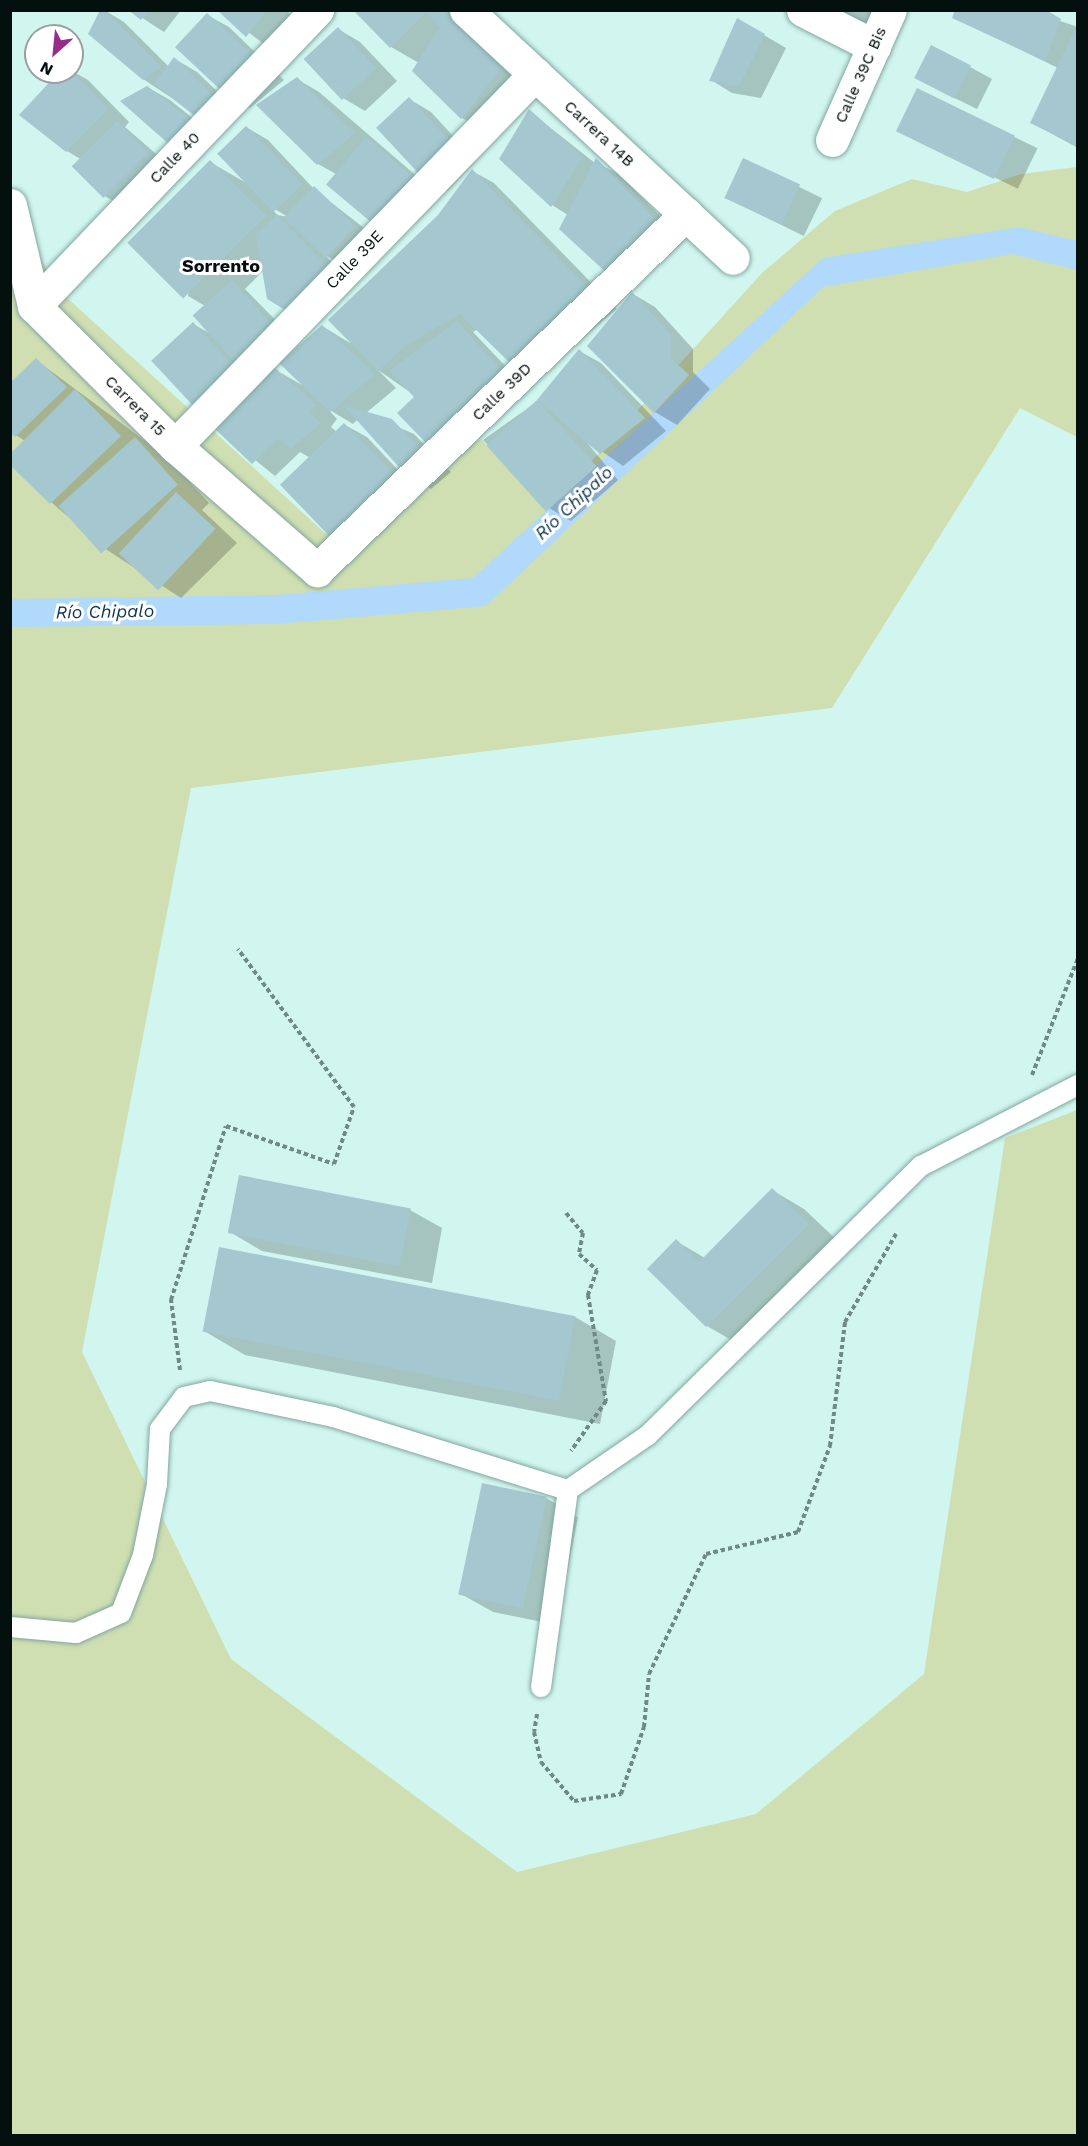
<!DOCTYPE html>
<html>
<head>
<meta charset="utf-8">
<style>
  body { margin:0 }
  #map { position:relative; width:1088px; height:2146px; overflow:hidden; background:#d0f6ef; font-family:"Work Sans",sans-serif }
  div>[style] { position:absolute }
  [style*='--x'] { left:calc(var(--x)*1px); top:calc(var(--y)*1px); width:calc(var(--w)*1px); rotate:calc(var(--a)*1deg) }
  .green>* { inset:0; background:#cfdfb1 }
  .water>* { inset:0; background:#b0d9fb }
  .shadow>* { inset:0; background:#0003; transform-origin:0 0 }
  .building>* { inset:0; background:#a4c7d0; transform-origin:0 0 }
  .path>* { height:4px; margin-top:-2px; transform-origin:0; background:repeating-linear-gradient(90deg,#6f8985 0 4.5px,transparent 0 7.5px) }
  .roads { filter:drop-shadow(0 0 2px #83a6a0) drop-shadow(0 0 2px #83a6a0) }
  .service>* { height:20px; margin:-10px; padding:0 10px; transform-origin:10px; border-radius:10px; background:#fff }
  .minor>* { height:33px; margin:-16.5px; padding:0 16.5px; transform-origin:16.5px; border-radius:16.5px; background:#fff }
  span { translate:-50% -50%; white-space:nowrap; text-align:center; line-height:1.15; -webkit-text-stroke:6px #fff; paint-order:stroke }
  .street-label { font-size:16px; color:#04100e }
  .neighbourhood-label { font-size:18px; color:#04100e; font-weight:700 }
  .water-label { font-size:18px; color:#0c3450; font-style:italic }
  .frame { position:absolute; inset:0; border:12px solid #04100e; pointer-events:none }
  .north { position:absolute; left:24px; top:24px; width:60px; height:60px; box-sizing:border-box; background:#fff; border:2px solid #9b9f9f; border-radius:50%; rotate:207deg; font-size:16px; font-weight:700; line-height:24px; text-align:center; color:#04100e }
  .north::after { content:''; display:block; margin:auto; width:21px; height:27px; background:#992b8a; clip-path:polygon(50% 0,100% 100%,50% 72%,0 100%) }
</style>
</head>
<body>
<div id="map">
  <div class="green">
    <i style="clip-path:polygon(1077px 167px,1077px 437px,1020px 408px,832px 708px,191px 788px,82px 1352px,231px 1659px,517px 1872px,756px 1814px,924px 1674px,1005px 1138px,1077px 1110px,1077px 2135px,11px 2135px,10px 190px,53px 285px,325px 533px,481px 439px,548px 509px,762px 273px,835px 211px,912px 179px,967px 192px,1021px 174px)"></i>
  </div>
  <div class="water">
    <i style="clip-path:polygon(1019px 227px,1077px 241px,1077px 270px,1012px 254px,823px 287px,486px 606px,277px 624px,11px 627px,10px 599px,276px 595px,473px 578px,823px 258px)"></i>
  </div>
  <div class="shadow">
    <i style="clip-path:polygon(104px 10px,124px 22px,169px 67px,175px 59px,197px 72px,241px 114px,223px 132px,143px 79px)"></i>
    <i style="clip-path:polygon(130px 10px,181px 10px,164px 32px)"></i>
    <i style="clip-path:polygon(219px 10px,286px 10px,293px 18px,269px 48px)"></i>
    <i style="clip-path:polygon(355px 10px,462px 10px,536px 83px,494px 137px,462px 118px,419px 63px,391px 47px)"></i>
    <i style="clip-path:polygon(824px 10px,874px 10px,864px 34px)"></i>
    <i style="clip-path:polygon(207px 15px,229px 27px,284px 80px,250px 108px,228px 95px)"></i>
    <i style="clip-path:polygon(954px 17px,1060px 21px,1078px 27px,1078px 148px,1032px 123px,1058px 68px)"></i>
    <i style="clip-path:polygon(738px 20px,786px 48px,761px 98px,732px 93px,711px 80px)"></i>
    <i style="clip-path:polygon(338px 29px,360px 42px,397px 81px,365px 111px,343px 98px)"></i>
    <i style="clip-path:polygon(970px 67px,992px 79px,977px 109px,938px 90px)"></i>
    <i style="clip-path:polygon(72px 71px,88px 80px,129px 122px,125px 127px,170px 166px,128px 209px,106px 197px,82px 160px,67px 151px,62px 72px)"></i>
    <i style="clip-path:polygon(297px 79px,319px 92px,434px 191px,336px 174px,318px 164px)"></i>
    <i style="clip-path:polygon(147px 87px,170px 100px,216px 137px,193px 157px)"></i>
    <i style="left:918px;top:90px;width:133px;height:45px;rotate:26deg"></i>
    <i style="clip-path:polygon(409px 99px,431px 112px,476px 161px,447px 191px,425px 179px)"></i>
    <i style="clip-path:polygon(529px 111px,595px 163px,618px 173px,684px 241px,633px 288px,568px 215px,552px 205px)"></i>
    <i style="clip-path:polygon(evenodd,246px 127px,268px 140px,314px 189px,378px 239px,350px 269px,326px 256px,352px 283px,264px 270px,245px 289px,295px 340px,216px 417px,193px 324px,211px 334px,207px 307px,188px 296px,210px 162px,248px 184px,246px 127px,270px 206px,288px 217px,277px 215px,270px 206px)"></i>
    <i style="left:744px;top:160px;width:87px;height:42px;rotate:26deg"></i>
    <i style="clip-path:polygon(472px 171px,494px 183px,617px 309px,536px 378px,478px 329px,473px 332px,527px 389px,417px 397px,378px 370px,396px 388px,366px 413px,414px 434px,451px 472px,431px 489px,409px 476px,358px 419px,353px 424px,328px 409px,337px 419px,331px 427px,337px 432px,345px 425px,367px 437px,414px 487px,348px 545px,326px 532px,284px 487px,312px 459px,300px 452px,275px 476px,216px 428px,274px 369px,302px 385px,322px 326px,350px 343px)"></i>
    <i style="clip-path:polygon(633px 294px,655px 307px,693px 349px,693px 372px,710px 389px,677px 425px,655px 412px)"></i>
    <i style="clip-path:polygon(579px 351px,601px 363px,666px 431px,623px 466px,584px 439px,618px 480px,571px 521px,549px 508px,483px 440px,538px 401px)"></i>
    <i style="clip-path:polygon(36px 360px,167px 457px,209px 503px,202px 510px,237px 543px,181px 598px,107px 550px,51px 502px,25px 441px,10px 431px)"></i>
    <i style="clip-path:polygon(772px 1190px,804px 1209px,840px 1243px,740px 1345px,707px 1326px,649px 1269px,676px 1241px,705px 1258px)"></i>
    <i style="clip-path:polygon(410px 1210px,442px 1228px,432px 1283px,262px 1251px,230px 1232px)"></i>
    <i style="clip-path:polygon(575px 1317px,616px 1341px,600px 1424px,245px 1355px,204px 1331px)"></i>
    <i style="clip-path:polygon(483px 1485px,546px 1498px,578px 1517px,557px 1625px,493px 1612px,461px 1594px)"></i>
  </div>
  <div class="building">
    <i style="clip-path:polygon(100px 10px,104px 10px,161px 67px,143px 80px,88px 34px)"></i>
    <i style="clip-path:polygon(128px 10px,149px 10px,141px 20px)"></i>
    <i style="clip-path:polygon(217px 10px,267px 10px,246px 37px)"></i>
    <i style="clip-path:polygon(353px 10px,450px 10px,505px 64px,461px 119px,412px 71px,440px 27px,426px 12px,390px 48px)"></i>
    <i style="clip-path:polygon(955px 10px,1046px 10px,1061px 19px,1045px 61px,952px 18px)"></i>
    <i style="left:207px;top:13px;width:77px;height:47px;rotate:43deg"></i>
    <i style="clip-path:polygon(737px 18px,765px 34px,739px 86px,709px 81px)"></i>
    <i style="clip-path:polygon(1078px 23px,1078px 146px,1030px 123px)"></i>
    <i style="left:338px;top:27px;width:56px;height:47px;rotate:47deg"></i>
    <i style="left:931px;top:45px;width:45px;height:37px;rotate:27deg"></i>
    <i style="clip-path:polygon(174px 57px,219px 101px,200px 120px,154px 84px)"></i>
    <i style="clip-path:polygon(59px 72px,72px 72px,108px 109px,66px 152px,19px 115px)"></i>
    <i style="clip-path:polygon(297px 77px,355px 133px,317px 165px,256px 105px)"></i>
    <i style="clip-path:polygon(147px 86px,195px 123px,170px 145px,120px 101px)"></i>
    <i style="left:917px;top:88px;width:109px;height:48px;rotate:26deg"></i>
    <i style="left:409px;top:97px;width:68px;height:45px;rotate:47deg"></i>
    <i style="clip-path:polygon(529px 109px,583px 157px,551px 207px,499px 159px)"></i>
    <i style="left:117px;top:121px;width:45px;height:64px;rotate:45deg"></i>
    <i style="left:246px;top:126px;width:81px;height:40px;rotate:46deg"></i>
    <i style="left:366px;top:137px;width:62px;height:62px;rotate:40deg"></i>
    <i style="clip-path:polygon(596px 158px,663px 228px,610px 276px,559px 229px)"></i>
    <i style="left:743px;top:158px;width:63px;height:44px;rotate:25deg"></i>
    <i style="left:210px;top:160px;width:79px;height:117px;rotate:45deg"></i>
    <i style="clip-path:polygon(472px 169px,596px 296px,513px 366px,460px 314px,405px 346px,378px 371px,328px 320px,438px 215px)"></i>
    <i style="left:314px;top:186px;width:58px;height:44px;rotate:44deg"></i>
    <i style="clip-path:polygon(277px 214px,331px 270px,290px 313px,267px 299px,256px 235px)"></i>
    <i style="left:232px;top:280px;width:63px;height:53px;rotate:48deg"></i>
    <i style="clip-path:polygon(632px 292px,671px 335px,671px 358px,689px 375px,654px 413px,587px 346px)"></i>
    <i style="clip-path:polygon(457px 321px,506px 376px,429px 446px,397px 413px,414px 397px,389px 371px)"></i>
    <i style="left:193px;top:322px;width:60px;height:57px;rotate:47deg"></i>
    <i style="clip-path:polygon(322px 325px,375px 374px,330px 412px,279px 363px)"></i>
    <i style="clip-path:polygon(579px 349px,645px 418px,600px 454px,537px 400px)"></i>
    <i style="clip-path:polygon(36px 358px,67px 387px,15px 437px,10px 433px,10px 383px)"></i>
    <i style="clip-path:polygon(274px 367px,316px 405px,310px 413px,321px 423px,291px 448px,278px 439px,252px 464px,214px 428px)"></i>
    <i style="clip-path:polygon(75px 389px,121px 436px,50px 504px,10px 465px,10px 454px)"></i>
    <i style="left:537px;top:400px;width:89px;height:68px;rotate:48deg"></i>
    <i style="clip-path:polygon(343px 405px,392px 419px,430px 459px,408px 477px)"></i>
    <i style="left:344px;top:423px;width:71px;height:89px;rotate:46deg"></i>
    <i style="left:135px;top:437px;width:64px;height:103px;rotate:48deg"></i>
    <i style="left:176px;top:492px;width:54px;height:84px;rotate:43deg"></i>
    <i style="left:239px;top:1175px;width:175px;height:59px;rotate:11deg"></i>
    <i style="clip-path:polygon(772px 1188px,809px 1224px,706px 1327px,647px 1269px,676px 1239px,699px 1262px)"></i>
    <i style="left:219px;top:1247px;width:363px;height:86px;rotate:11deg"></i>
    <i style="left:482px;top:1483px;width:66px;height:114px;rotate:12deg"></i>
  </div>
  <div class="path">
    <i style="--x:1032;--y:1075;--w:126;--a:-68.5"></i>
    <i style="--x:566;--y:1213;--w:26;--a:50"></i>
    <i style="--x:583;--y:1233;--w:21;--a:101"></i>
    <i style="--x:579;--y:1254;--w:24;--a:42"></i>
    <i style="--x:597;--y:1270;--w:27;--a:110"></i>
    <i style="--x:588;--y:1295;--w:108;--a:80.4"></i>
    <i style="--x:606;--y:1401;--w:61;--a:125"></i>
    <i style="--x:180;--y:1370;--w:71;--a:-97.3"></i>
    <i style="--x:171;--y:1300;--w:182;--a:-72.5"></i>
    <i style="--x:226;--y:1126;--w:114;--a:19.4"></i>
    <i style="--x:334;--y:1164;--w:60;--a:-70.7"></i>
    <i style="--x:354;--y:1107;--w:196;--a:-126.3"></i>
    <i style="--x:537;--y:1714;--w:18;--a:99"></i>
    <i style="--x:534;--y:1732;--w:31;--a:77"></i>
    <i style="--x:541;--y:1762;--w:51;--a:49.8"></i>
    <i style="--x:574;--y:1801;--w:48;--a:-8.5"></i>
    <i style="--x:621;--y:1794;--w:71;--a:-71.1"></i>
    <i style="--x:644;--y:1727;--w:53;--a:-84.6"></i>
    <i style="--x:649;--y:1674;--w:133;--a:-64.6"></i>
    <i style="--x:706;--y:1554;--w:95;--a:-13.4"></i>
    <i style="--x:798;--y:1532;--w:92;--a:-69.6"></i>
    <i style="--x:830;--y:1446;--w:125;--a:-83.1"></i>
    <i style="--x:845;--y:1322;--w:102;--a:-59.9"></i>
  </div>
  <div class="roads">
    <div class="service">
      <i style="--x:568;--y:1490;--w:96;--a:-34.4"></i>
      <i style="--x:647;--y:1436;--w:385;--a:-44.6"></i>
      <i style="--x:921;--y:1166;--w:177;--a:-27.3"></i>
      <i style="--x:10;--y:1627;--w:66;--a:5.2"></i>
      <i style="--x:76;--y:1633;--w:49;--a:-24"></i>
      <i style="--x:121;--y:1613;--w:62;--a:-69.2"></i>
      <i style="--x:143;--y:1555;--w:72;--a:-78.8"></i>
      <i style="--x:157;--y:1484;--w:55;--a:-86.9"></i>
      <i style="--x:160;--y:1429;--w:40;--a:-53"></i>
      <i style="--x:184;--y:1397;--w:27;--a:-13"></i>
      <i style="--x:210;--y:1391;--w:126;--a:11.9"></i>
      <i style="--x:333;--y:1417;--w:246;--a:17.3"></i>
      <i style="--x:568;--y:1490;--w:199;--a:97.8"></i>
    </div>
    <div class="minor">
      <i style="--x:466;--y:10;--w:364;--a:42.9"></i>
      <i style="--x:803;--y:10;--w:80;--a:26.9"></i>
      <i style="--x:832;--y:140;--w:142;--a:-66"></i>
      <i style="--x:10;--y:205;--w:104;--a:76.6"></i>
      <i style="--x:34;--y:306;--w:199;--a:44.8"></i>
      <i style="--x:175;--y:446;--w:189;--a:41.1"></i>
      <i style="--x:317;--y:570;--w:513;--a:-43.97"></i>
      <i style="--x:34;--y:306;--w:410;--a:-46.3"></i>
      <i style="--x:175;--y:446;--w:518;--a:-45.94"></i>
    </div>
  </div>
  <div class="street-label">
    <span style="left:861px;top:75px;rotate:-66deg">Calle 39C Bis</span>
    <span style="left:599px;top:134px;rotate:43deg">Carrera 14B</span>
    <span style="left:175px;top:158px;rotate:-46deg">Calle 40</span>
    <span style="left:355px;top:260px;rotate:-46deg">Calle 39E</span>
    <span style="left:502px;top:392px;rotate:-44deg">Calle 39D</span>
    <span style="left:135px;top:406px;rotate:45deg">Carrera 15</span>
  </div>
  <div class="neighbourhood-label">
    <span style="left:221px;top:266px">Sorrento</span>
  </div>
  <div class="water-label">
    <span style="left:574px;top:503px;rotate:-43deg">Río Chipalo</span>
    <span style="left:105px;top:612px;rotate:-1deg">Río Chipalo</span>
  </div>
  <div class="frame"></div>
  <div class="north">N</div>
</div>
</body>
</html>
